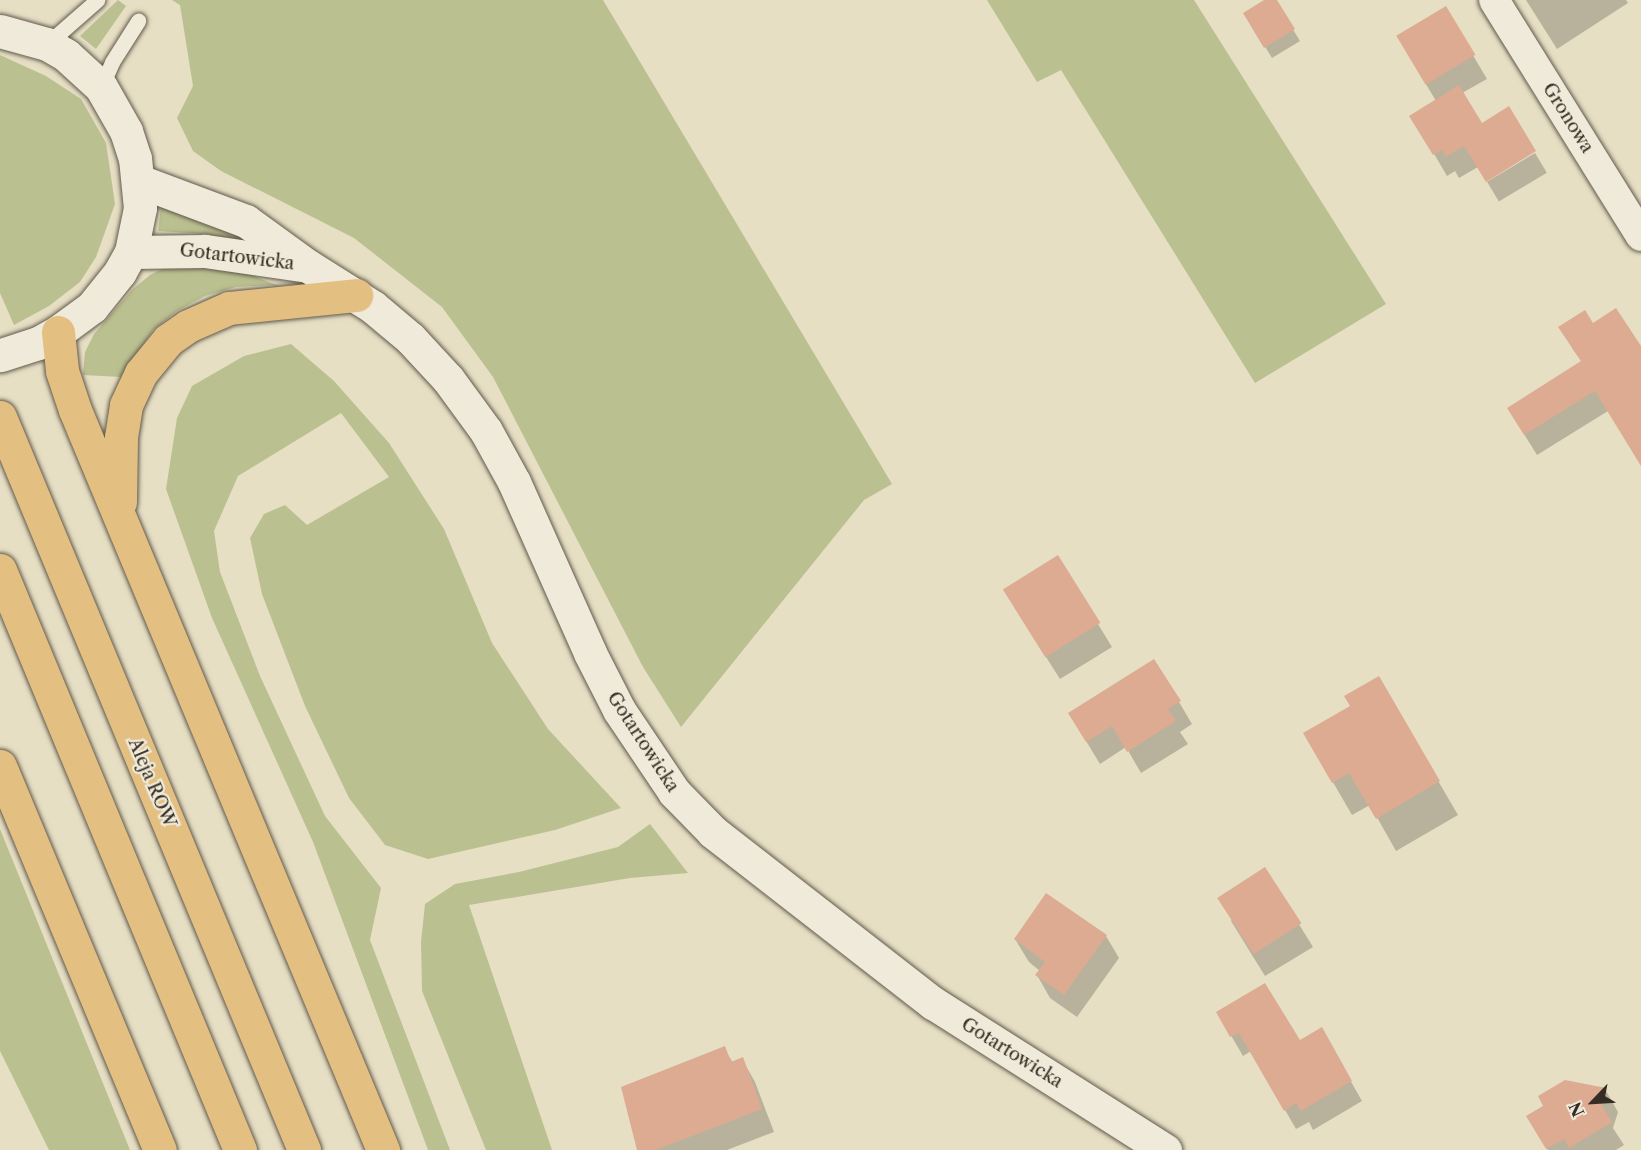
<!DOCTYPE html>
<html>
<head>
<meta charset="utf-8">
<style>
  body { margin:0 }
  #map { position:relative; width:1641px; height:1150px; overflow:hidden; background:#e6dfc4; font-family:"Libre Caslon Text",serif }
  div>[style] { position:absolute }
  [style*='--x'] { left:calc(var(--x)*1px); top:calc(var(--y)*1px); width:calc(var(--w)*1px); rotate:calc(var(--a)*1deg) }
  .green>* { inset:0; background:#bbc090 }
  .shadow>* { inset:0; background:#0003; transform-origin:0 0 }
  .building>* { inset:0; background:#dcab91; transform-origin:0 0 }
  .roads { filter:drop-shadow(0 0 2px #61594b) drop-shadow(0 0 2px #61594b) }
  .service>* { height:15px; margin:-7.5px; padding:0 7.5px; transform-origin:7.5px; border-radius:7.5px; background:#efead9 }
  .minor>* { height:30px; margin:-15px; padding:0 15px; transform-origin:15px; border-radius:15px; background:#efead9 }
  .tertiary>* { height:33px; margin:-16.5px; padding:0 16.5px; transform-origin:16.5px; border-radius:16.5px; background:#efead9 }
  .primary>* { height:33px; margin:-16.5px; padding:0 16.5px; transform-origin:16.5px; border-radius:16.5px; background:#e3c082 }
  span { translate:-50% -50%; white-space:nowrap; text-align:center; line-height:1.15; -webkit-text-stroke:4.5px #efead9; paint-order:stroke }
  .street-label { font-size:18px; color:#352c23 }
  .north { position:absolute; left:1563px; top:1072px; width:60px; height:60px; -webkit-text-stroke:4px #efead9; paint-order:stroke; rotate:245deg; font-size:16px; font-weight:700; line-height:24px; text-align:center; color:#352c23 }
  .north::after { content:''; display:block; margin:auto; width:21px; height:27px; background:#352c23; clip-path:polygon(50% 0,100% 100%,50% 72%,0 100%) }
</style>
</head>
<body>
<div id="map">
  <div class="green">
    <i style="clip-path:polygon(118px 0,126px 6px,96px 49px,80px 36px)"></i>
    <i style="clip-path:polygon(172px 0,603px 0,892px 484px,864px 500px,681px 727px,643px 667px,493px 377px,442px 307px,354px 238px,221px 171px,193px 151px,177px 118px,193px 86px,180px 5px)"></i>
    <i style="clip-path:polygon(987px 0,1194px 0,1386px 304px,1255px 383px,1061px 70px,1037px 82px)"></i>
    <i style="clip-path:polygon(0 55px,46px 76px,81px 99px,106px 143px,115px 204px,96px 257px,80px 282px,49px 306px,14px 325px,0 293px)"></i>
    <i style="clip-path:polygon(161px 207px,244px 235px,238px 240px,206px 234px,158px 231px)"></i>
    <i style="clip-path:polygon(177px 262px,247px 273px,281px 287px,271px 285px,236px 287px,205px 296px,177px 311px,153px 330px,121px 377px,83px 375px,85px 352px,94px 334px,133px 289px,150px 275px)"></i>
    <i style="clip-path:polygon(291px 344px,334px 381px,389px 443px,444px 529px,492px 643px,548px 729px,621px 808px,555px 830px,428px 859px,385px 845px,349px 798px,305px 706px,262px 594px,250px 538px,264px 514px,285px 505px,307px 525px,389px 477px,341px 413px,238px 476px,214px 531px,220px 572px,260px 676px,325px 816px,381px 888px,370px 940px,450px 1150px,428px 1150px,313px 842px,212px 618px,166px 489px,177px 418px,192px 386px,244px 356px)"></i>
    <i style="clip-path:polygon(650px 824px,688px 873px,630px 878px,469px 905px,552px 1150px,486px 1150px,422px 991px,421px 942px,425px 904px,455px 884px,519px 872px,618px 847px)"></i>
    <i style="clip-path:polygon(0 829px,130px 1150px,49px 1150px,0 1051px)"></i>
  </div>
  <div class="shadow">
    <i style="clip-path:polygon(1267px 0,1275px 0,1300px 41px,1272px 58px,1245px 14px)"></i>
    <i style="clip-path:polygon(1526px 0,1626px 0,1628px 3px,1557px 49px)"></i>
    <i style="clip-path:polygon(1445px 8px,1487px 79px,1462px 93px,1481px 125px,1478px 167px,1459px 178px,1455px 171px,1447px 176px,1412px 116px,1436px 101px,1411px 59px)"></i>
    <i style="left:1535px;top:153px;width:23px;height:56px;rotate:59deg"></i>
    <i style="clip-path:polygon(1593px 325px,1641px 349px,1641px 465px,1608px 411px,1537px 455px,1521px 429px,1582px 362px,1572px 348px)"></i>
    <i style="clip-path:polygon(1057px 557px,1112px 647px,1060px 679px,1018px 613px)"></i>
    <i style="clip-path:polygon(1378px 678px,1458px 815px,1396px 851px,1370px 805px,1352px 815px,1305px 734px,1352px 707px)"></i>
    <i style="clip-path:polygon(1179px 702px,1192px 724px,1180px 732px,1188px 744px,1141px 773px,1126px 747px,1100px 764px,1083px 736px)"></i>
    <i style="clip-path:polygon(1265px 869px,1313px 947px,1265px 976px,1231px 921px)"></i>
    <i style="clip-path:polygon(1106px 936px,1119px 958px,1077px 1017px,1050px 998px,1037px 975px,1040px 971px,1029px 962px,1015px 939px)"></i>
    <i style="clip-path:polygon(1218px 1013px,1299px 1042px,1321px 1029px,1362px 1101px,1313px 1130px,1309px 1122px,1296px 1129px,1251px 1051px,1243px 1056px)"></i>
    <i style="clip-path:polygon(724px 1048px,733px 1063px,742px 1059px,755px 1082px,774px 1132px,727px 1150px,638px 1150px)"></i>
    <i style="clip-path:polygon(1605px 1089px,1618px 1112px,1613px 1128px,1624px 1145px,1616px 1150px,1548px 1150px,1528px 1117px)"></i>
  </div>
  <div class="building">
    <i style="clip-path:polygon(1264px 0,1277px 0,1295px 29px,1264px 48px,1243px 13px)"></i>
    <i style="left:1446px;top:6px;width:57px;height:58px;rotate:59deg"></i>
    <i style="clip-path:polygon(1459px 85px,1482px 123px,1509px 106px,1536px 151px,1486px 182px,1464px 146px,1446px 157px,1442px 150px,1433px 155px,1409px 116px)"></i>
    <i style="clip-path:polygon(1616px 308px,1641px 346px,1641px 466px,1595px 391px,1524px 435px,1507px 408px,1581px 361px,1558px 327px,1585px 310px,1593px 323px)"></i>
    <i style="left:1058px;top:555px;width:80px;height:65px;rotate:58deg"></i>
    <i style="clip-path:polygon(1154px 659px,1181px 701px,1168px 709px,1176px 721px,1127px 752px,1112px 726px,1086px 742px,1068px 713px)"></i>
    <i style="clip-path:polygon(1379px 676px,1440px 781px,1376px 819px,1349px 773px,1332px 783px,1303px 733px,1350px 706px,1344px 696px)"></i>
    <i style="left:1265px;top:867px;width:67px;height:57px;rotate:57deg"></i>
    <i style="clip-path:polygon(1046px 893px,1107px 935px,1064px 995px,1035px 975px,1045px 962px,1014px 939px)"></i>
    <i style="clip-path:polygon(1265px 983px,1300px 1040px,1322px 1027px,1352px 1081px,1301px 1111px,1296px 1103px,1284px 1111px,1239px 1033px,1230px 1037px,1216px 1012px)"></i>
    <i style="clip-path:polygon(725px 1046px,731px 1062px,743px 1057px,762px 1109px,656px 1150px,637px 1150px,621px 1087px)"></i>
    <i style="clip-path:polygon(1565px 1080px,1606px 1088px,1601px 1104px,1612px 1122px,1569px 1148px,1564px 1139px,1546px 1149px,1526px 1116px,1543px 1106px,1538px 1096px)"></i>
  </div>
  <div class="roads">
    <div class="service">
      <i style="--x:47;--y:44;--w:67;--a:-41.3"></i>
      <i style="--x:101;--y:87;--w:27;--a:-66"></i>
      <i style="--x:112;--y:62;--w:49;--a:-57.6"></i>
    </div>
    <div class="minor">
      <i style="--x:1494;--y:0;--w:278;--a:58.1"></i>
    </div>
    <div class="tertiary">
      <i style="--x:0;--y:31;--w:49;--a:15.5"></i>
      <i style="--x:47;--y:44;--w:22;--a:30"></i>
      <i style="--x:66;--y:55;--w:47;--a:42.4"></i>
      <i style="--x:101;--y:87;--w:51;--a:60.4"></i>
      <i style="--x:126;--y:131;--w:28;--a:72"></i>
      <i style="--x:135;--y:158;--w:50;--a:84.3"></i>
      <i style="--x:140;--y:208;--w:45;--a:101.6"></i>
      <i style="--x:131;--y:252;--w:23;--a:119"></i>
      <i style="--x:120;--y:272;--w:45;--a:128.7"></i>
      <i style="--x:92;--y:307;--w:42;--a:143.7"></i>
      <i style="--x:58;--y:332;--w:23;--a:151"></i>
      <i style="--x:38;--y:343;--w:40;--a:162"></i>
      <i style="--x:139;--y:181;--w:114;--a:20.5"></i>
      <i style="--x:246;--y:221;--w:77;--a:36"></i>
      <i style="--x:308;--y:266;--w:77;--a:32.2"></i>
      <i style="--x:373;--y:307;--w:48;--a:40"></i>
      <i style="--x:410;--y:338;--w:56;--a:47.2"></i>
      <i style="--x:448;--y:379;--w:64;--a:53.8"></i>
      <i style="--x:486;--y:431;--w:58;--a:61.2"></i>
      <i style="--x:514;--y:482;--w:187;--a:66"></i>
      <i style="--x:590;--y:653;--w:64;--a:63"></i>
      <i style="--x:619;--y:710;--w:99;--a:56.1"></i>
      <i style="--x:674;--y:792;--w:56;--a:45.7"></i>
      <i style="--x:713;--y:832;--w:279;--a:37.9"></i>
      <i style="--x:933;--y:1003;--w:275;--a:32.4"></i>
      <i style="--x:131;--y:252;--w:74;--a:-0.8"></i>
      <i style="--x:205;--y:251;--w:98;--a:8.2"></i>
    </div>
    <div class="primary">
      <i style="--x:58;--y:332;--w:39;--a:84"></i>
      <i style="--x:62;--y:371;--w:41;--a:71.6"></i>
      <i style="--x:75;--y:410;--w:802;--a:67.4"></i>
      <i style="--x:0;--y:417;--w:794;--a:67.47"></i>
      <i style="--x:120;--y:502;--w:65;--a:-89.1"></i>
      <i style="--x:121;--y:437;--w:32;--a:-81"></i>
      <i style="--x:126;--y:405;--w:35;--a:-65"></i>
      <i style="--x:141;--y:373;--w:43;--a:-50.7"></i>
      <i style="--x:168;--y:340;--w:24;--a:-35"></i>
      <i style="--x:188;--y:326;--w:45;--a:-23.7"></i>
      <i style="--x:229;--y:308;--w:128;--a:-5.8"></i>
      <i style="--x:0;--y:570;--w:628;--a:67.52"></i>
      <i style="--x:0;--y:766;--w:416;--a:67.4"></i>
    </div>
  </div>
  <div class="street-label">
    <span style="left:1568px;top:118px;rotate:58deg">Gronowa</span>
    <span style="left:237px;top:257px;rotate:7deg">Gotartowicka</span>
    <span style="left:643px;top:742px;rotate:57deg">Gotartowicka</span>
    <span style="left:152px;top:783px;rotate:67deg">Aleja ROW</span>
    <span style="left:1012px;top:1053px;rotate:32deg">Gotartowicka</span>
  </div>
  <div class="north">N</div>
</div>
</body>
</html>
